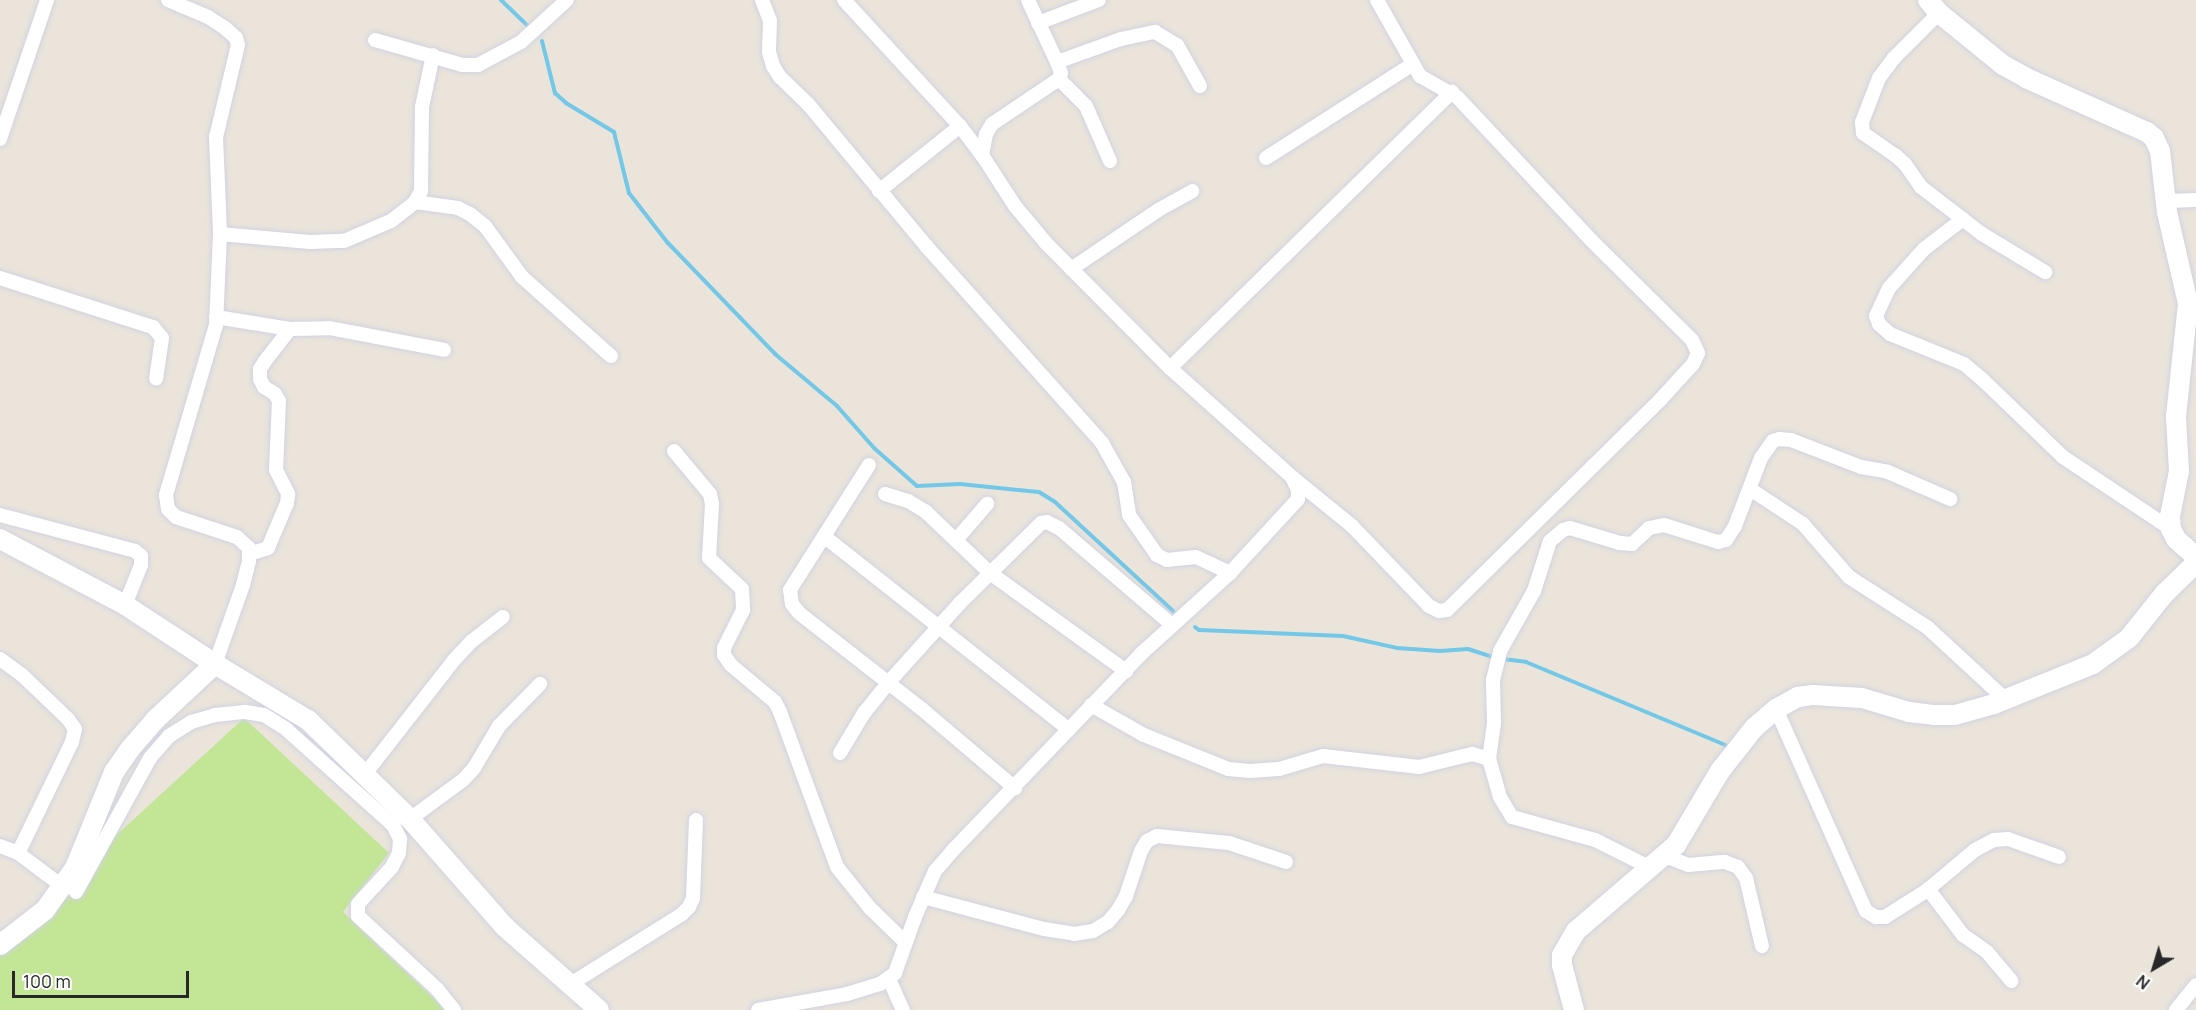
<!DOCTYPE html>
<html>
<head>
<meta charset="utf-8">
<style>
  body { margin:0 }
  #map { position:relative; width:2196px; height:1010px; overflow:hidden; background:#eae4db; font-family:Manrope,sans-serif }
  div>[style] { position:absolute }
  [style*='--x'] { left:calc(var(--x)*1px); top:calc(var(--y)*1px); width:calc(var(--w)*1px); rotate:calc(var(--a)*1deg) }
  .pitch>* { inset:0; background:#c2e596 }
  .stream>* { height:4px; margin:-2px; padding:0 2px; transform-origin:2px; border-radius:2px; background:#73c7e7 }
  .roads { filter:drop-shadow(0 0 2px #d0d3e1) drop-shadow(0 0 2px #d0d3e1) }
  .street>* { height:14px; margin:-7px; padding:0 7px; transform-origin:7px; border-radius:7px; background:#fff }
  .secondary>* { height:20px; margin:-10px; padding:0 10px; transform-origin:10px; border-radius:10px; background:#fff }
  span { translate:-50% -50%; white-space:nowrap; text-align:center; line-height:1.15; -webkit-text-stroke:4.5px #fff; paint-order:stroke }
  .north { position:absolute; left:2124px; top:938px; width:60px; height:60px; -webkit-text-stroke:4px #fff; paint-order:stroke; rotate:218deg; font-size:16px; font-weight:700; line-height:24px; text-align:center; color:#282828 }
  .north::after { content:''; display:block; margin:auto; width:21px; height:27px; background:#282828; clip-path:polygon(50% 0,100% 100%,50% 72%,0 100%) }
  .scale { position:absolute; left:12px; top:971px; width:177px; height:27px; box-sizing:border-box; border:3px solid #282828; border-top:0; padding-left:8px; font-size:18px; line-height:21px; white-space:nowrap; color:#282828; -webkit-text-stroke:4px #fff; paint-order:stroke }
</style>
</head>
<body>
<div id="map">
  <div class="pitch">
    <i style="clip-path:polygon(244px 718px,389px 853px,343px 912px,446px 1010px,0 1010px,0 942px)"></i>
  </div>
  <div class="stream">
    <i style="--x:501;--y:0;--w:39;--a:44"></i>
    <i style="--x:542;--y:41;--w:54;--a:76"></i>
    <i style="--x:555;--y:93;--w:15;--a:42"></i>
    <i style="--x:566;--y:103;--w:56;--a:31.1"></i>
    <i style="--x:614;--y:132;--w:63;--a:76.2"></i>
    <i style="--x:629;--y:193;--w:62;--a:52.2"></i>
    <i style="--x:667;--y:242;--w:156;--a:46"></i>
    <i style="--x:775;--y:354;--w:81;--a:40"></i>
    <i style="--x:837;--y:406;--w:56;--a:48.6"></i>
    <i style="--x:874;--y:448;--w:57;--a:41.5"></i>
    <i style="--x:917;--y:486;--w:43;--a:-2.7"></i>
    <i style="--x:960;--y:484;--w:79;--a:5.8"></i>
    <i style="--x:1039;--y:492;--w:19;--a:32"></i>
    <i style="--x:1055;--y:502;--w:161;--a:42.7"></i>
    <i style="--x:1195;--y:627;--w:5;--a:37"></i>
    <i style="--x:1199;--y:630;--w:144;--a:2.4"></i>
    <i style="--x:1343;--y:636;--w:55;--a:12.5"></i>
    <i style="--x:1397;--y:648;--w:43;--a:4"></i>
    <i style="--x:1440;--y:651;--w:28;--a:-4"></i>
    <i style="--x:1468;--y:649;--w:28;--a:18"></i>
    <i style="--x:1503;--y:659;--w:23;--a:7"></i>
    <i style="--x:1526;--y:662;--w:216;--a:22.6"></i>
  </div>
  <div class="roads">
    <div class="street">
      <i style="--x:168;--y:0;--w:43;--a:23"></i>
      <i style="--x:208;--y:17;--w:20;--a:33"></i>
      <i style="--x:225;--y:28;--w:15;--a:42"></i>
      <i style="--x:236;--y:38;--w:7;--a:74"></i>
      <i style="--x:238;--y:45;--w:95;--a:103.4"></i>
      <i style="--x:216;--y:137;--w:97;--a:87.6"></i>
      <i style="--x:220;--y:234;--w:91;--a:92.5"></i>
      <i style="--x:216;--y:325;--w:177;--a:106.4"></i>
      <i style="--x:166;--y:495;--w:14;--a:82"></i>
      <i style="--x:168;--y:509;--w:11;--a:45"></i>
      <i style="--x:176;--y:517;--w:64;--a:18.2"></i>
      <i style="--x:237;--y:537;--w:16;--a:43"></i>
      <i style="--x:249;--y:548;--w:13;--a:90"></i>
      <i style="--x:249;--y:561;--w:25;--a:104"></i>
      <i style="--x:243;--y:585;--w:84;--a:109.5"></i>
      <i style="--x:762;--y:0;--w:22;--a:69"></i>
      <i style="--x:770;--y:21;--w:31;--a:92"></i>
      <i style="--x:769;--y:52;--w:15;--a:74"></i>
      <i style="--x:773;--y:66;--w:13;--a:58"></i>
      <i style="--x:780;--y:77;--w:39;--a:44"></i>
      <i style="--x:808;--y:104;--w:186;--a:50.2"></i>
      <i style="--x:927;--y:247;--w:263;--a:48.2"></i>
      <i style="--x:1102;--y:443;--w:45;--a:60.6"></i>
      <i style="--x:1124;--y:482;--w:33;--a:81"></i>
      <i style="--x:1129;--y:515;--w:49;--a:55"></i>
      <i style="--x:1157;--y:555;--w:11;--a:27"></i>
      <i style="--x:1167;--y:560;--w:29;--a:-6"></i>
      <i style="--x:1196;--y:557;--w:38;--a:25"></i>
      <i style="--x:844;--y:0;--w:171;--a:47.4"></i>
      <i style="--x:960;--y:126;--w:36;--a:53"></i>
      <i style="--x:1939;--y:13;--w:64;--a:135"></i>
      <i style="--x:1894;--y:58;--w:25;--a:127"></i>
      <i style="--x:1879;--y:78;--w:47;--a:111.1"></i>
      <i style="--x:1862;--y:122;--w:11;--a:85"></i>
      <i style="--x:1863;--y:133;--w:39;--a:35"></i>
      <i style="--x:1895;--y:155;--w:13;--a:42"></i>
      <i style="--x:1905;--y:164;--w:28;--a:55"></i>
      <i style="--x:1921;--y:187;--w:77;--a:37.6"></i>
      <i style="--x:1982;--y:234;--w:74;--a:31.1"></i>
      <i style="--x:1038;--y:23;--w:65;--a:-20.7"></i>
      <i style="--x:375;--y:40;--w:91;--a:16"></i>
      <i style="--x:462;--y:65;--w:16;--a:0"></i>
      <i style="--x:478;--y:65;--w:49;--a:-28.1"></i>
      <i style="--x:521;--y:42;--w:62;--a:-42.4"></i>
      <i style="--x:1057;--y:62;--w:68;--a:-19.8"></i>
      <i style="--x:1121;--y:39;--w:35;--a:-12"></i>
      <i style="--x:1155;--y:32;--w:26;--a:31"></i>
      <i style="--x:1177;--y:45;--w:47;--a:60.7"></i>
      <i style="--x:1059;--y:79;--w:38;--a:45"></i>
      <i style="--x:1086;--y:106;--w:60;--a:66.4"></i>
      <i style="--x:0;--y:139;--w:147;--a:-71.3"></i>
      <i style="--x:1266;--y:158;--w:174;--a:-32.6"></i>
      <i style="--x:879;--y:191;--w:104;--a:-38.7"></i>
      <i style="--x:2166;--y:201;--w:30;--a:-2"></i>
      <i style="--x:415;--y:202;--w:43;--a:7.9"></i>
      <i style="--x:458;--y:208;--w:13;--a:27"></i>
      <i style="--x:470;--y:214;--w:19;--a:39"></i>
      <i style="--x:485;--y:226;--w:63;--a:54"></i>
      <i style="--x:522;--y:277;--w:119;--a:41.6"></i>
      <i style="--x:1963;--y:219;--w:49;--a:142.4"></i>
      <i style="--x:1924;--y:249;--w:52;--a:131.9"></i>
      <i style="--x:1889;--y:288;--w:31;--a:115"></i>
      <i style="--x:1876;--y:316;--w:9;--a:69"></i>
      <i style="--x:1879;--y:324;--w:15;--a:42"></i>
      <i style="--x:1890;--y:334;--w:80;--a:22.1"></i>
      <i style="--x:1964;--y:364;--w:25;--a:40"></i>
      <i style="--x:1983;--y:380;--w:111;--a:43.9"></i>
      <i style="--x:2063;--y:457;--w:130;--a:33.7"></i>
      <i style="--x:220;--y:234;--w:90;--a:5.1"></i>
      <i style="--x:310;--y:242;--w:34;--a:-2"></i>
      <i style="--x:344;--y:241;--w:51;--a:-23.1"></i>
      <i style="--x:391;--y:221;--w:31;--a:-38"></i>
      <i style="--x:415;--y:202;--w:13;--a:-61"></i>
      <i style="--x:421;--y:191;--w:84;--a:-89.3"></i>
      <i style="--x:422;--y:107;--w:53;--a:-78.1"></i>
      <i style="--x:1071;--y:269;--w:107;--a:-34"></i>
      <i style="--x:1160;--y:209;--w:37;--a:-29"></i>
      <i style="--x:0;--y:278;--w:161;--a:17.8"></i>
      <i style="--x:153;--y:327;--w:14;--a:51"></i>
      <i style="--x:162;--y:338;--w:41;--a:98.3"></i>
      <i style="--x:216;--y:317;--w:75;--a:9.2"></i>
      <i style="--x:290;--y:329;--w:41;--a:128"></i>
      <i style="--x:265;--y:361;--w:9;--a:122"></i>
      <i style="--x:260;--y:369;--w:10;--a:90"></i>
      <i style="--x:260;--y:379;--w:9;--a:63"></i>
      <i style="--x:264;--y:387;--w:13;--a:32"></i>
      <i style="--x:275;--y:394;--w:8;--a:60"></i>
      <i style="--x:279;--y:401;--w:69;--a:92.5"></i>
      <i style="--x:276;--y:470;--w:27;--a:63"></i>
      <i style="--x:288;--y:494;--w:9;--a:96"></i>
      <i style="--x:287;--y:503;--w:49;--a:112.9"></i>
      <i style="--x:268;--y:548;--w:20;--a:162"></i>
      <i style="--x:290;--y:329;--w:39;--a:-1"></i>
      <i style="--x:329;--y:328;--w:117;--a:10.8"></i>
      <i style="--x:1170;--y:368;--w:395;--a:-44.4"></i>
      <i style="--x:674;--y:451;--w:56;--a:50.1"></i>
      <i style="--x:710;--y:494;--w:10;--a:79"></i>
      <i style="--x:712;--y:504;--w:54;--a:93.2"></i>
      <i style="--x:709;--y:558;--w:45;--a:43.2"></i>
      <i style="--x:742;--y:589;--w:21;--a:87"></i>
      <i style="--x:743;--y:610;--w:42;--a:116.6"></i>
      <i style="--x:724;--y:648;--w:7;--a:90"></i>
      <i style="--x:724;--y:655;--w:12;--a:55"></i>
      <i style="--x:731;--y:665;--w:57;--a:40.1"></i>
      <i style="--x:775;--y:702;--w:11;--a:63"></i>
      <i style="--x:780;--y:712;--w:165;--a:69.8"></i>
      <i style="--x:837;--y:867;--w:53;--a:51.2"></i>
      <i style="--x:870;--y:908;--w:49;--a:44.2"></i>
      <i style="--x:869;--y:465;--w:148;--a:122.3"></i>
      <i style="--x:790;--y:590;--w:14;--a:82"></i>
      <i style="--x:792;--y:604;--w:11;--a:52"></i>
      <i style="--x:799;--y:613;--w:157;--a:38"></i>
      <i style="--x:923;--y:710;--w:121;--a:40.3"></i>
      <i style="--x:1293;--y:478;--w:76;--a:39.1"></i>
      <i style="--x:1352;--y:526;--w:111;--a:46.1"></i>
      <i style="--x:1429;--y:606;--w:11;--a:27"></i>
      <i style="--x:1439;--y:611;--w:8;--a:-7"></i>
      <i style="--x:1447;--y:610;--w:301;--a:-44.6"></i>
      <i style="--x:1661;--y:399;--w:47;--a:-47.6"></i>
      <i style="--x:1693;--y:364;--w:12;--a:-66"></i>
      <i style="--x:1698;--y:353;--w:14;--a:-115"></i>
      <i style="--x:1692;--y:340;--w:142;--a:-135.3"></i>
      <i style="--x:1591;--y:240;--w:196;--a:-133.1"></i>
      <i style="--x:1457;--y:97;--w:43;--a:-150.4"></i>
      <i style="--x:1420;--y:76;--w:87;--a:-119.5"></i>
      <i style="--x:1750;--y:489;--w:64;--a:33.4"></i>
      <i style="--x:1803;--y:524;--w:70;--a:49"></i>
      <i style="--x:1849;--y:577;--w:93;--a:32.7"></i>
      <i style="--x:1927;--y:627;--w:108;--a:42.7"></i>
      <i style="--x:885;--y:494;--w:24;--a:17"></i>
      <i style="--x:908;--y:501;--w:21;--a:31"></i>
      <i style="--x:926;--y:512;--w:88;--a:43.6"></i>
      <i style="--x:990;--y:573;--w:168;--a:35.8"></i>
      <i style="--x:0;--y:515;--w:140;--a:14.9"></i>
      <i style="--x:135;--y:551;--w:8;--a:40"></i>
      <i style="--x:141;--y:556;--w:9;--a:90"></i>
      <i style="--x:141;--y:565;--w:43;--a:111.8"></i>
      <i style="--x:825;--y:537;--w:310;--a:38.3"></i>
      <i style="--x:956;--y:540;--w:48;--a:-49.3"></i>
      <i style="--x:0;--y:659;--w:27;--a:36"></i>
      <i style="--x:22;--y:675;--w:64;--a:43.7"></i>
      <i style="--x:68;--y:719;--w:12;--a:55"></i>
      <i style="--x:75;--y:729;--w:13;--a:103"></i>
      <i style="--x:72;--y:742;--w:123;--a:115.9"></i>
      <i style="--x:1091;--y:705;--w:61;--a:29.5"></i>
      <i style="--x:1144;--y:735;--w:91;--a:22"></i>
      <i style="--x:1228;--y:769;--w:22;--a:5"></i>
      <i style="--x:1250;--y:771;--w:29;--a:-4"></i>
      <i style="--x:1279;--y:769;--w:46;--a:-16.5"></i>
      <i style="--x:1323;--y:756;--w:97;--a:6.5"></i>
      <i style="--x:1419;--y:767;--w:55;--a:-13.8"></i>
      <i style="--x:1472;--y:754;--w:18;--a:16"></i>
      <i style="--x:1776;--y:709;--w:221;--a:66"></i>
      <i style="--x:1866;--y:911;--w:12;--a:31"></i>
      <i style="--x:1876;--y:917;--w:9;--a:0"></i>
      <i style="--x:1885;--y:917;--w:49;--a:-32.4"></i>
      <i style="--x:1926;--y:891;--w:64;--a:-39.9"></i>
      <i style="--x:1975;--y:850;--w:21;--a:-28"></i>
      <i style="--x:1994;--y:840;--w:14;--a:-4"></i>
      <i style="--x:2008;--y:839;--w:54;--a:19.4"></i>
      <i style="--x:840;--y:753;--w:47;--a:-59"></i>
      <i style="--x:864;--y:713;--w:38;--a:-51"></i>
      <i style="--x:888;--y:683;--w:108;--a:-48"></i>
      <i style="--x:960;--y:603;--w:114;--a:-44.6"></i>
      <i style="--x:1041;--y:523;--w:6;--a:-9"></i>
      <i style="--x:1047;--y:522;--w:13;--a:27"></i>
      <i style="--x:1059;--y:528;--w:149;--a:40.6"></i>
      <i style="--x:365;--y:774;--w:145;--a:-52"></i>
      <i style="--x:454;--y:660;--w:26;--a:-47"></i>
      <i style="--x:472;--y:641;--w:39;--a:-38"></i>
      <i style="--x:410;--y:819;--w:66;--a:-36.3"></i>
      <i style="--x:463;--y:780;--w:16;--a:-47"></i>
      <i style="--x:474;--y:768;--w:49;--a:-59.2"></i>
      <i style="--x:499;--y:726;--w:59;--a:-45.7"></i>
      <i style="--x:0;--y:846;--w:19;--a:21"></i>
      <i style="--x:18;--y:853;--w:55;--a:36.9"></i>
      <i style="--x:1665;--y:856;--w:25;--a:21"></i>
      <i style="--x:1688;--y:865;--w:37;--a:-5"></i>
      <i style="--x:1725;--y:862;--w:14;--a:21"></i>
      <i style="--x:1738;--y:867;--w:14;--a:54"></i>
      <i style="--x:1746;--y:878;--w:70;--a:76.8"></i>
      <i style="--x:1651;--y:868;--w:63;--a:-153.4"></i>
      <i style="--x:1595;--y:840;--w:86;--a:-164.5"></i>
      <i style="--x:1512;--y:817;--w:23;--a:-121"></i>
      <i style="--x:1500;--y:797;--w:40;--a:-106"></i>
      <i style="--x:1489;--y:759;--w:37;--a:-82"></i>
      <i style="--x:1494;--y:722;--w:42;--a:-91.4"></i>
      <i style="--x:1493;--y:680;--w:30;--a:-76"></i>
      <i style="--x:1500;--y:651;--w:69;--a:-60.5"></i>
      <i style="--x:1534;--y:591;--w:52;--a:-72.3"></i>
      <i style="--x:1550;--y:541;--w:17;--a:-40"></i>
      <i style="--x:1563;--y:530;--w:7;--a:-16"></i>
      <i style="--x:1570;--y:528;--w:52;--a:16.7"></i>
      <i style="--x:1620;--y:543;--w:12;--a:5"></i>
      <i style="--x:1632;--y:544;--w:23;--a:-43"></i>
      <i style="--x:1649;--y:528;--w:15;--a:-11"></i>
      <i style="--x:1664;--y:525;--w:57;--a:17.5"></i>
      <i style="--x:1718;--y:542;--w:8;--a:-14"></i>
      <i style="--x:1726;--y:540;--w:17;--a:-57"></i>
      <i style="--x:1735;--y:526;--w:73;--a:-69.1"></i>
      <i style="--x:1761;--y:458;--w:21;--a:-55"></i>
      <i style="--x:1773;--y:441;--w:6;--a:-18"></i>
      <i style="--x:1779;--y:439;--w:12;--a:5"></i>
      <i style="--x:1791;--y:440;--w:75;--a:21.1"></i>
      <i style="--x:1861;--y:467;--w:27;--a:10"></i>
      <i style="--x:1888;--y:472;--w:68;--a:23.5"></i>
      <i style="--x:1928;--y:889;--w:58;--a:52.7"></i>
      <i style="--x:1963;--y:935;--w:29;--a:35"></i>
      <i style="--x:1987;--y:952;--w:38;--a:50"></i>
      <i style="--x:76;--y:892;--w:153;--a:-61.1"></i>
      <i style="--x:150;--y:758;--w:29;--a:-49"></i>
      <i style="--x:169;--y:736;--w:26;--a:-32"></i>
      <i style="--x:191;--y:722;--w:25;--a:-16"></i>
      <i style="--x:215;--y:715;--w:30;--a:-6"></i>
      <i style="--x:245;--y:712;--w:19;--a:9"></i>
      <i style="--x:264;--y:715;--w:26;--a:32"></i>
      <i style="--x:286;--y:729;--w:144;--a:41.9"></i>
      <i style="--x:393;--y:825;--w:16;--a:63"></i>
      <i style="--x:400;--y:839;--w:14;--a:94"></i>
      <i style="--x:399;--y:853;--w:16;--a:117"></i>
      <i style="--x:392;--y:867;--w:50;--a:132.6"></i>
      <i style="--x:358;--y:904;--w:12;--a:90"></i>
      <i style="--x:358;--y:916;--w:108;--a:42.7"></i>
      <i style="--x:437;--y:989;--w:27;--a:51"></i>
      <i style="--x:923;--y:897;--w:125;--a:14.8"></i>
      <i style="--x:1044;--y:929;--w:30;--a:9"></i>
      <i style="--x:1074;--y:934;--w:19;--a:-9"></i>
      <i style="--x:1093;--y:931;--w:17;--a:-31"></i>
      <i style="--x:1108;--y:922;--w:16;--a:-50"></i>
      <i style="--x:1118;--y:910;--w:16;--a:-60"></i>
      <i style="--x:1126;--y:896;--w:47;--a:-71.6"></i>
      <i style="--x:1141;--y:851;--w:12;--a:-59"></i>
      <i style="--x:1147;--y:841;--w:11;--a:-27"></i>
      <i style="--x:1157;--y:836;--w:72;--a:5.6"></i>
      <i style="--x:1229;--y:843;--w:60;--a:18.4"></i>
      <i style="--x:889;--y:979;--w:34;--a:66"></i>
      <i style="--x:569;--y:985;--w:133;--a:-32.1"></i>
      <i style="--x:682;--y:914;--w:10;--a:-45"></i>
      <i style="--x:689;--y:907;--w:10;--a:-66"></i>
      <i style="--x:693;--y:898;--w:78;--a:-87.8"></i>
      <i style="--x:758;--y:1010;--w:90;--a:-10.2"></i>
      <i style="--x:847;--y:994;--w:34;--a:-17"></i>
      <i style="--x:880;--y:984;--w:19;--a:-36"></i>
      <i style="--x:895;--y:973;--w:59;--a:-70.3"></i>
      <i style="--x:915;--y:917;--w:50;--a:-66.5"></i>
      <i style="--x:935;--y:871;--w:30;--a:-49"></i>
      <i style="--x:955;--y:848;--w:270;--a:-46.2"></i>
      <i style="--x:1142;--y:653;--w:119;--a:-42.3"></i>
      <i style="--x:1230;--y:573;--w:100;--a:-47.4"></i>
      <i style="--x:1298;--y:499;--w:9;--a:-90"></i>
      <i style="--x:1298;--y:490;--w:14;--a:-115"></i>
      <i style="--x:1292;--y:477;--w:164;--a:-138.2"></i>
      <i style="--x:1170;--y:368;--w:176;--a:-134.8"></i>
      <i style="--x:1046;--y:243;--w:48;--a:-130"></i>
      <i style="--x:1015;--y:206;--w:61;--a:-122.9"></i>
      <i style="--x:982;--y:155;--w:21;--a:-79"></i>
      <i style="--x:986;--y:134;--w:12;--a:-59"></i>
      <i style="--x:992;--y:124;--w:81;--a:-33.9"></i>
      <i style="--x:1059;--y:79;--w:6;--a:-72"></i>
      <i style="--x:1061;--y:73;--w:12;--a:-110"></i>
      <i style="--x:1057;--y:62;--w:68;--a:-115.1"></i>
      <i style="--x:2176;--y:1010;--w:32;--a:-51"></i>
    </div>
    <div class="secondary">
      <i style="--x:1928;--y:0;--w:17;--a:50"></i>
      <i style="--x:1939;--y:13;--w:82;--a:39.1"></i>
      <i style="--x:2003;--y:65;--w:26;--a:29"></i>
      <i style="--x:2026;--y:78;--w:133;--a:24.1"></i>
      <i style="--x:2147;--y:132;--w:9;--a:41"></i>
      <i style="--x:2154;--y:138;--w:14;--a:65"></i>
      <i style="--x:2160;--y:151;--w:61;--a:83.5"></i>
      <i style="--x:2167;--y:212;--w:94;--a:77.1"></i>
      <i style="--x:2188;--y:304;--w:114;--a:96.1"></i>
      <i style="--x:2176;--y:417;--w:54;--a:86.8"></i>
      <i style="--x:2179;--y:471;--w:46;--a:101.3"></i>
      <i style="--x:2170;--y:516;--w:13;--a:86"></i>
      <i style="--x:2171;--y:529;--w:11;--a:63"></i>
      <i style="--x:2176;--y:539;--w:27;--a:42"></i>
      <i style="--x:0;--y:539;--w:141;--a:27.8"></i>
      <i style="--x:125;--y:605;--w:108;--a:33.2"></i>
      <i style="--x:215;--y:664;--w:109;--a:31.1"></i>
      <i style="--x:308;--y:720;--w:142;--a:44.1"></i>
      <i style="--x:410;--y:819;--w:144;--a:48.7"></i>
      <i style="--x:505;--y:927;--w:125;--a:41.4"></i>
      <i style="--x:0;--y:945;--w:57;--a:-37.9"></i>
      <i style="--x:45;--y:910;--w:52;--a:-54.5"></i>
      <i style="--x:75;--y:868;--w:104;--a:-67.9"></i>
      <i style="--x:114;--y:772;--w:28;--a:-55"></i>
      <i style="--x:130;--y:749;--w:40;--a:-49"></i>
      <i style="--x:156;--y:719;--w:81;--a:-43"></i>
      <i style="--x:1574;--y:1010;--w:47;--a:-104.9"></i>
      <i style="--x:1562;--y:965;--w:10;--a:-90"></i>
      <i style="--x:1562;--y:955;--w:28;--a:-60"></i>
      <i style="--x:1576;--y:931;--w:132;--a:-40.7"></i>
      <i style="--x:1676;--y:845;--w:86;--a:-59.3"></i>
      <i style="--x:1720;--y:771;--w:55;--a:-51.7"></i>
      <i style="--x:1754;--y:728;--w:29;--a:-41"></i>
      <i style="--x:1776;--y:709;--w:25;--a:-29"></i>
      <i style="--x:1798;--y:697;--w:15;--a:-8"></i>
      <i style="--x:1813;--y:695;--w:49;--a:3.5"></i>
      <i style="--x:1862;--y:698;--w:49;--a:16.6"></i>
      <i style="--x:1909;--y:712;--w:24;--a:7"></i>
      <i style="--x:1933;--y:715;--w:22;--a:0"></i>
      <i style="--x:1955;--y:715;--w:41;--a:-15.8"></i>
      <i style="--x:1994;--y:704;--w:107;--a:-22"></i>
      <i style="--x:2093;--y:664;--w:44;--a:-35.8"></i>
      <i style="--x:2129;--y:638;--w:56;--a:-51.5"></i>
      <i style="--x:2164;--y:594;--w:45;--a:-44.1"></i>
    </div>
  </div>
  <div class="north">N</div>
  <div class="scale">100 m</div>
</div>
</body>
</html>
